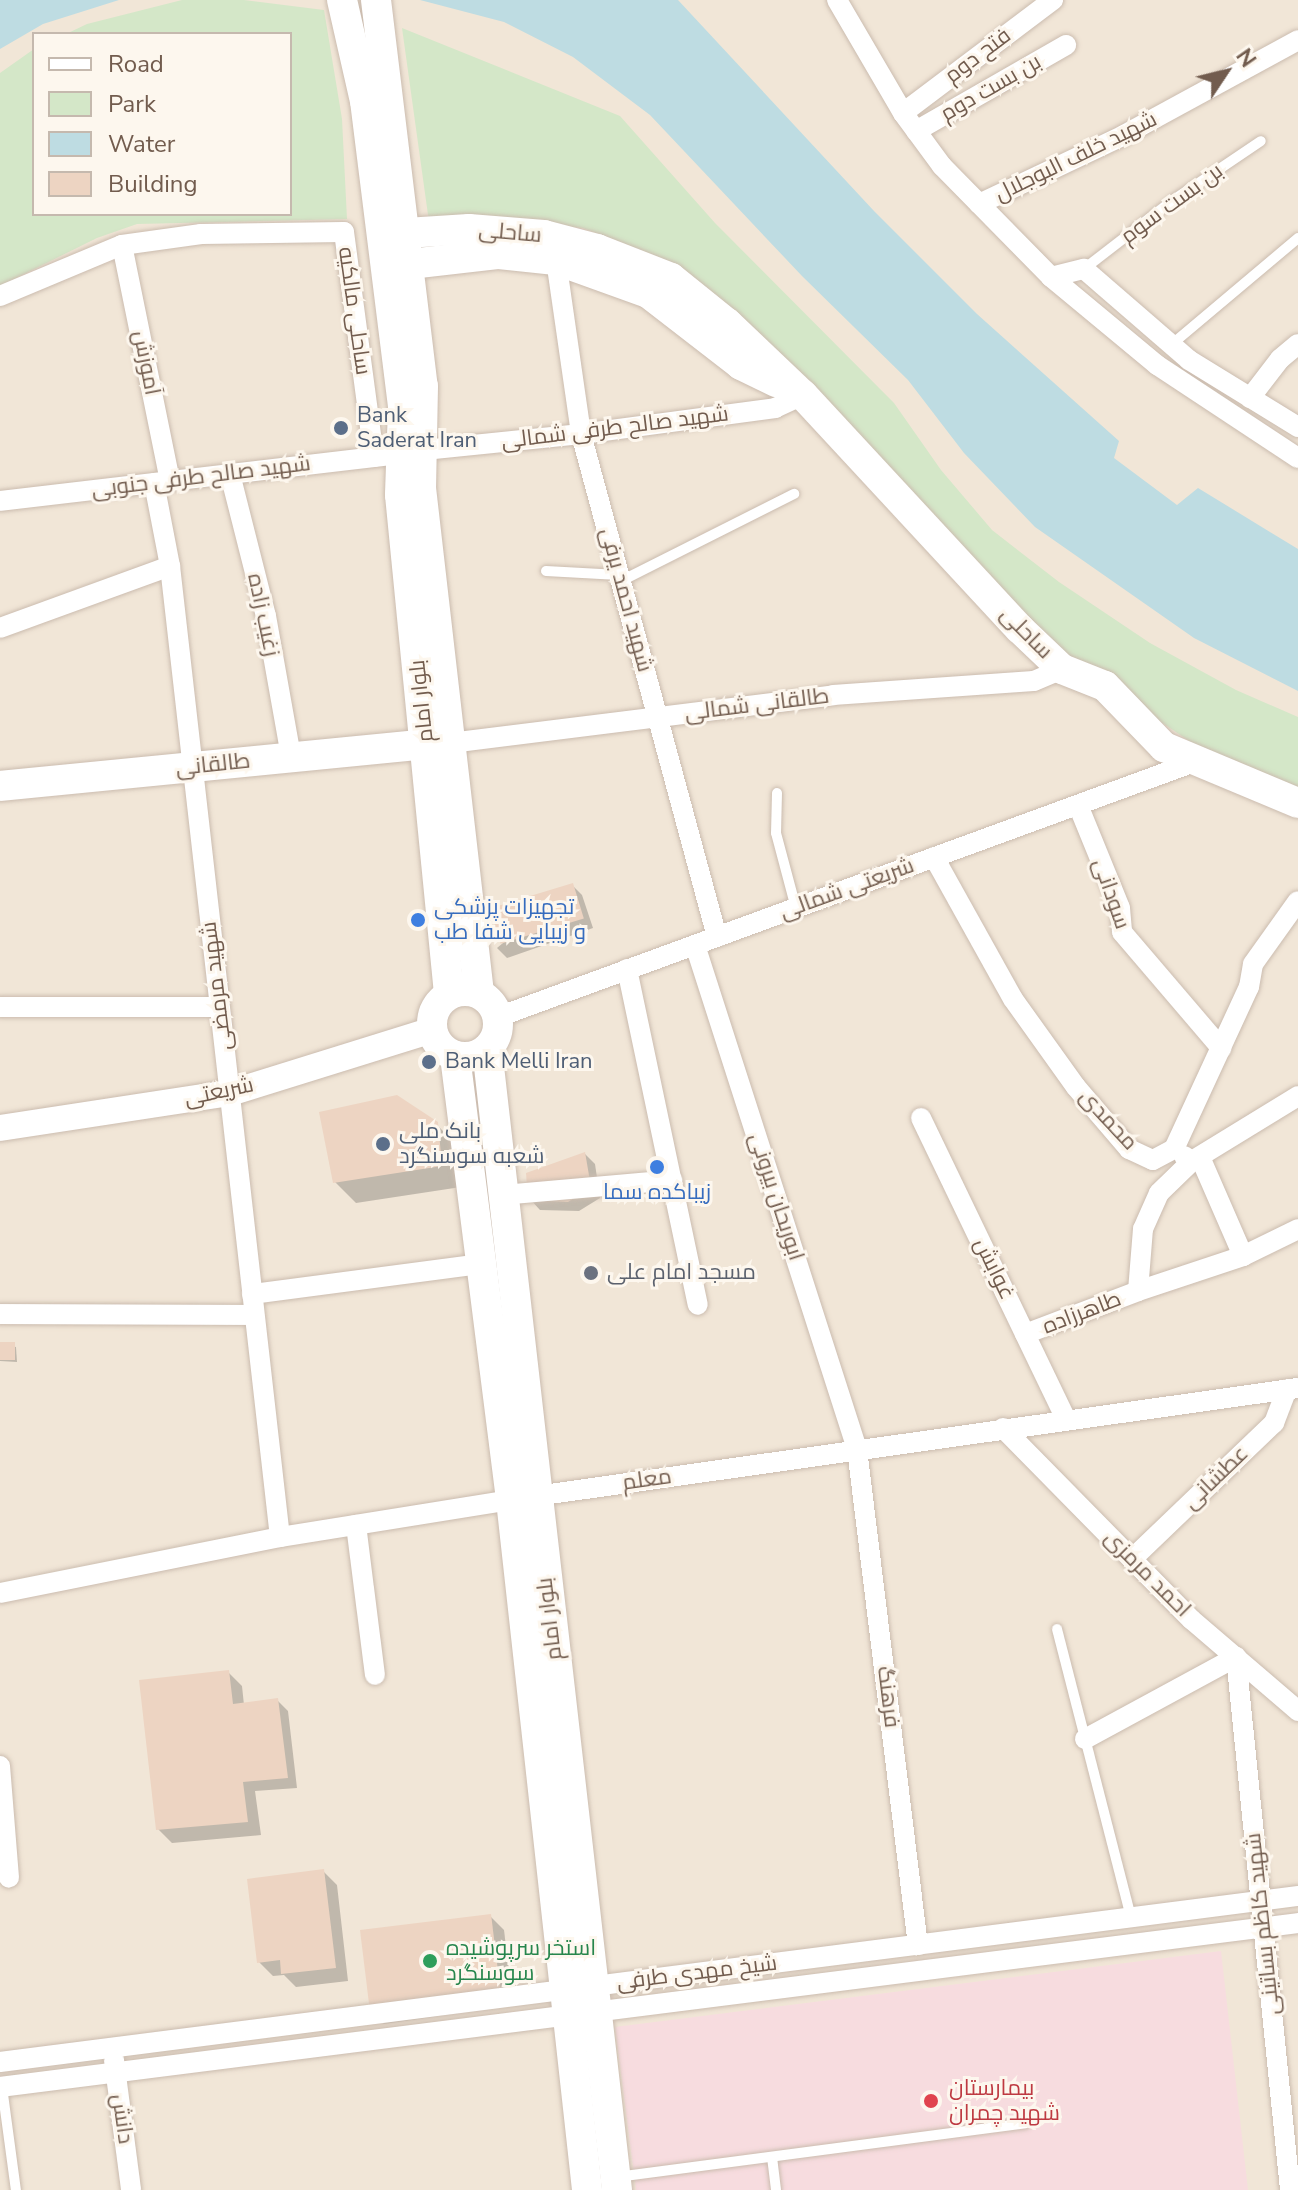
<!DOCTYPE html>
<html>
<head>
<meta charset="utf-8">
<style>
  body { margin:0 }
  #map { position:relative; width:1298px; height:2190px; overflow:hidden; background:#faf3e8; font-family:"Nunito Sans",Cairo,sans-serif }
  div>[style] { position:absolute }
  [style*='--x'] { left:calc(var(--x)*1px); top:calc(var(--y)*1px); width:calc(var(--w)*1px); rotate:calc(var(--a)*1deg) }
  .residential>* { inset:0; background:#f1e6d7 }
  .medical>* { inset:0; background:#f7dcdf }
  .green>* { inset:0; background:#d4e7c8 }
  .water>* { inset:0; background:#bedce2 }
  .shadow>* { inset:0; background:#0003 }
  .building>* { inset:0; background:#edd4c2; transform-origin:0 0 }
  .roads { filter:drop-shadow(0 0 2px #cbbcaf) drop-shadow(0 0 2px #cbbcaf) }
  .service>* { height:10px; margin:-5px; padding:0 5px; transform-origin:5px; border-radius:5px; background:#fff }
  .minor>* { height:20px; margin:-10px; padding:0 10px; transform-origin:10px; border-radius:10px; background:#fff }
  .tertiary>* { height:26px; margin:-13px; padding:0 13px; transform-origin:13px; border-radius:13px; background:#fff }
  .secondary>* { height:30px; margin:-15px; padding:0 15px; transform-origin:15px; border-radius:15px; background:#fff }
  .secondary>.ring { margin:-15px; padding:0; box-sizing:content-box; background:none; border:30px solid #fff; border-radius:50% }
  .dots>* { width:22px; height:22px; translate:-50% -50%; box-sizing:border-box; border:4px solid #fdf7ee; border-radius:50% }
  span { translate:-50% -50%; white-space:nowrap; text-align:center; line-height:1.15; -webkit-text-stroke:6px #fdf7ee; paint-order:stroke }
  .street-label { font-size:22px; color:#725c4e }
  .service-label { font-size:22px; color:#4e5e75 }
  .left { translate:0 -50%; text-align:left }
  .shop-label { font-size:22px; color:#366cbe }
  .worship-label { font-size:22px; color:#5b616d }
  .leisure-label { font-size:22px; color:#27864d }
  .health-label { font-size:22px; color:#be3a42 }
  .legend { position:absolute; left:32px; top:32px; width:260px; height:184px; box-sizing:border-box; background:#fdf7ee; border:2px solid #c5b9ae; margin:0; padding:10px 14px; list-style:none; font-size:24px; color:#725c4e }
  .legend li { display:flex; align-items:center; gap:16px; height:40px }
  .legend b { width:40px; border:2px solid #c5b9ae }
  .north { position:absolute; left:1186px; top:32px; width:80px; height:80px; -webkit-text-stroke:6px #fdf7ee; paint-order:stroke; rotate:55deg; font-size:22px; font-weight:700; line-height:32px; text-align:center; color:#725c4e }
  .north::after { content:''; display:block; margin:auto; width:28px; height:36px; background:#725c4e; clip-path:polygon(50% 0,100% 100%,50% 72%,0 100%) }
</style>
</head>
<body>
<div id="map">
  <div class="residential">
    <i style="clip-path:polygon(evenodd,0 0,1298px 0,1298px 2190px,0 2190px,0 0,34px 34px,290px 34px,290px 214px,34px 214px,34px 34px)"></i>
  </div>
  <div class="medical">
    <i style="clip-path:polygon(1221px 1951px,1248px 2190px,636px 2190px,615px 2027px)"></i>
  </div>
  <div class="green">
    <i style="clip-path:polygon(182px 0,244px 0,324px 10px,342px 119px,347px 219px,137px 224px,97px 238px,0 286px,0 73px,34px 49px,34px 214px,290px 214px,290px 34px,66px 34px,87px 24px)"></i>
    <i style="clip-path:polygon(402px 28px,620px 116px,715px 223px,894px 403px,941px 470px,992px 530px,1059px 582px,1150px 643px,1236px 690px,1298px 717px,1298px 792px,1210px 755px,1063px 656px,625px 244px,583px 228px,547px 224px,429px 222px)"></i>
  </div>
  <div class="water">
    <i style="clip-path:polygon(0 0,119px 0,43px 24px,0 49px)"></i>
    <i style="clip-path:polygon(420px 0,678px 0,874px 211px,977px 314px,1119px 441px,1114px 458px,1177px 505px,1198px 488px,1298px 549px,1298px 691px,1194px 638px,1035px 527px,964px 453px,908px 380px,802px 276px,650px 115px,573px 57px,504px 22px)"></i>
  </div>
  <div class="shadow">
    <i style="clip-path:polygon(572px 885px,582px 895px,593px 928px,507px 958px,497px 948px)"></i>
    <i style="clip-path:polygon(436px 1124px,457px 1145px,461px 1187px,356px 1203px,335px 1182px)"></i>
    <i style="clip-path:polygon(585px 1154px,595px 1164px,600px 1198px,579px 1211px,540px 1210px,530px 1199px)"></i>
    <i style="clip-path:polygon(0 1344px,16px 1347px,17px 1362px,0 1361px)"></i>
    <i style="clip-path:polygon(228px 1672px,242px 1686px,244px 1705px,278px 1701px,288px 1711px,297px 1788px,255px 1791px,261px 1835px,172px 1843px,158px 1829px)"></i>
    <i style="clip-path:polygon(323px 1871px,337px 1885px,348px 1981px,296px 1987px,284px 1975px,273px 1976px,259px 1962px)"></i>
    <i style="clip-path:polygon(490px 1916px,504px 1930px,513px 2005px,384px 2024px,370px 2010px)"></i>
  </div>
  <div class="building">
    <i style="left:573px;top:883px;width:37px;height:87px;rotate:73deg"></i>
    <i style="clip-path:polygon(397px 1095px,438px 1122px,442px 1166px,333px 1183px,319px 1112px)"></i>
    <i style="clip-path:polygon(585px 1152px,591px 1187px,568px 1202px,528px 1200px,526px 1173px)"></i>
    <i style="left:0;top:1342px;width:15px;height:18px"></i>
    <i style="clip-path:polygon(229px 1670px,233px 1704px,278px 1698px,288px 1778px,243px 1782px,248px 1822px,156px 1830px,139px 1680px)"></i>
    <i style="clip-path:polygon(324px 1869px,336px 1968px,281px 1974px,280px 1960px,257px 1963px,247px 1879px)"></i>
    <i style="left:491px;top:1914px;width:79px;height:132px;rotate:83deg"></i>
  </div>
  <div class="roads">
    <div class="service">
      <i style="--x:1084;--y:269;--w:111;--a:-37.7"></i>
      <i style="--x:1172;--y:201;--w:107;--a:-34"></i>
      <i style="--x:1171;--y:345;--w:166;--a:-40.1"></i>
      <i style="--x:546;--y:571;--w:73;--a:3.1"></i>
      <i style="--x:621;--y:581;--w:194;--a:-26.7"></i>
      <i style="--x:777;--y:793;--w:40;--a:91.4"></i>
      <i style="--x:776;--y:833;--w:78;--a:75.1"></i>
      <i style="--x:1057;--y:1629;--w:298;--a:75.6"></i>
      <i style="--x:2;--y:2087;--w:104;--a:82.3"></i>
      <i style="--x:772;--y:2157;--w:33;--a:83"></i>
      <i style="--x:617;--y:2177;--w:412;--a:-7.5"></i>
    </div>
    <div class="minor">
      <i style="--x:837;--y:0;--w:131;--a:59.7"></i>
      <i style="--x:903;--y:113;--w:66;--a:53.7"></i>
      <i style="--x:942;--y:166;--w:156;--a:45.5"></i>
      <i style="--x:1051;--y:277;--w:138;--a:39.7"></i>
      <i style="--x:1157;--y:365;--w:169;--a:33.4"></i>
      <i style="--x:903;--y:113;--w:188;--a:-37"></i>
      <i style="--x:916;--y:131;--w:173;--a:-29.8"></i>
      <i style="--x:979;--y:204;--w:161;--a:-25.4"></i>
      <i style="--x:1124;--y:135;--w:198;--a:-28.6"></i>
      <i style="--x:122;--y:245;--w:241;--a:78.5"></i>
      <i style="--x:556;--y:260;--w:176;--a:81.8"></i>
      <i style="--x:581;--y:434;--w:521;--a:74.87"></i>
      <i style="--x:1051;--y:277;--w:34;--a:-14"></i>
      <i style="--x:1084;--y:269;--w:139;--a:40.9"></i>
      <i style="--x:1189;--y:360;--w:128;--a:31.6"></i>
      <i style="--x:0;--y:296;--w:132;--a:-22.7"></i>
      <i style="--x:122;--y:245;--w:80;--a:-7.9"></i>
      <i style="--x:201;--y:234;--w:143;--a:-0.8"></i>
      <i style="--x:344;--y:232;--w:227;--a:82.4"></i>
      <i style="--x:1250;--y:398;--w:49;--a:-52.4"></i>
      <i style="--x:1280;--y:359;--w:23;--a:-40"></i>
      <i style="--x:424;--y:450;--w:158;--a:-5.8"></i>
      <i style="--x:581;--y:434;--w:196;--a:-7.6"></i>
      <i style="--x:775;--y:408;--w:31;--a:-25"></i>
      <i style="--x:230;--y:474;--w:146;--a:75.8"></i>
      <i style="--x:266;--y:616;--w:143;--a:79.9"></i>
      <i style="--x:154;--y:483;--w:85;--a:79.1"></i>
      <i style="--x:170;--y:566;--w:977;--a:83.54"></i>
      <i style="--x:0;--y:501;--w:388;--a:-6.7"></i>
      <i style="--x:0;--y:628;--w:181;--a:-20"></i>
      <i style="--x:450;--y:743;--w:386;--a:-7.1"></i>
      <i style="--x:833;--y:695;--w:201;--a:-4"></i>
      <i style="--x:1034;--y:681;--w:30;--a:-23"></i>
      <i style="--x:1078;--y:805;--w:111;--a:67.8"></i>
      <i style="--x:1120;--y:908;--w:24;--a:85"></i>
      <i style="--x:1122;--y:932;--w:153;--a:49.5"></i>
      <i style="--x:934;--y:857;--w:162;--a:60.9"></i>
      <i style="--x:1013;--y:999;--w:108;--a:54.4"></i>
      <i style="--x:1076;--y:1087;--w:82;--a:49.5"></i>
      <i style="--x:1129;--y:1149;--w:26;--a:25"></i>
      <i style="--x:1153;--y:1160;--w:24;--a:-28"></i>
      <i style="--x:1174;--y:1149;--w:179;--a:-65.2"></i>
      <i style="--x:1249;--y:987;--w:23;--a:-80"></i>
      <i style="--x:1253;--y:964;--w:77;--a:-54.5"></i>
      <i style="--x:695;--y:945;--w:529;--a:72.18"></i>
      <i style="--x:857;--y:1449;--w:500;--a:83"></i>
      <i style="--x:627;--y:969;--w:343;--a:78.1"></i>
      <i style="--x:0;--y:1007;--w:219;--a:0"></i>
      <i style="--x:498;--y:1017;--w:744;--a:-20.11"></i>
      <i style="--x:921;--y:1118;--w:334;--a:64.3"></i>
      <i style="--x:1184;--y:1156;--w:9;--a:32"></i>
      <i style="--x:1192;--y:1161;--w:124;--a:-31.5"></i>
      <i style="--x:1200;--y:1157;--w:108;--a:66.5"></i>
      <i style="--x:502;--y:1195;--w:171;--a:-5"></i>
      <i style="--x:1138;--y:1291;--w:111;--a:-18.4"></i>
      <i style="--x:1243;--y:1256;--w:61;--a:-26.1"></i>
      <i style="--x:252;--y:1294;--w:231;--a:-7.5"></i>
      <i style="--x:0;--y:1314;--w:254;--a:0.2"></i>
      <i style="--x:1025;--y:1334;--w:121;--a:-20.8"></i>
      <i style="--x:1138;--y:1291;--w:62;--a:-85.4"></i>
      <i style="--x:1143;--y:1229;--w:39;--a:-66"></i>
      <i style="--x:1159;--y:1193;--w:46;--a:-44.1"></i>
      <i style="--x:1003;--y:1428;--w:269;--a:45.5"></i>
      <i style="--x:1192;--y:1620;--w:140;--a:40.6"></i>
      <i style="--x:356;--y:1525;--w:151;--a:82.8"></i>
      <i style="--x:1132;--y:1559;--w:197;--a:-43.8"></i>
      <i style="--x:1274;--y:1423;--w:36;--a:-69"></i>
      <i style="--x:0;--y:1593;--w:286;--a:-11.3"></i>
      <i style="--x:280;--y:1537;--w:259;--a:-9.1"></i>
      <i style="--x:536;--y:1496;--w:770;--a:-8.07"></i>
      <i style="--x:1085;--y:1739;--w:172;--a:-28.5"></i>
      <i style="--x:1236;--y:1657;--w:536;--a:84.21"></i>
      <i style="--x:0;--y:1766;--w:112;--a:85.4"></i>
      <i style="--x:114;--y:2060;--w:131;--a:82.5"></i>
      <i style="--x:0;--y:2062;--w:1309;--a:-7.29"></i>
      <i style="--x:0;--y:2087;--w:1308;--a:-7.2"></i>
    </div>
    <div class="tertiary">
      <i style="--x:0;--y:1128;--w:233;--a:-8.7"></i>
      <i style="--x:230;--y:1093;--w:212;--a:-17.3"></i>
    </div>
    <div class="secondary">
      <i style="--x:342;--y:0;--w:104;--a:77.2"></i>
      <i style="--x:365;--y:101;--w:309;--a:82.9"></i>
      <i style="--x:403;--y:408;--w:87;--a:92"></i>
      <i style="--x:400;--y:495;--w:501;--a:84.39"></i>
      <i style="--x:376;--y:0;--w:389;--a:83.1"></i>
      <i style="--x:423;--y:386;--w:102;--a:91.1"></i>
      <i style="--x:421;--y:488;--w:508;--a:83.45"></i>
      <i style="--x:406;--y:233;--w:63;--a:-3.6"></i>
      <i style="--x:469;--y:229;--w:75;--a:4.6"></i>
      <i style="--x:544;--y:235;--w:55;--a:14.8"></i>
      <i style="--x:597;--y:249;--w:79;--a:21.4"></i>
      <i style="--x:671;--y:278;--w:72;--a:38.8"></i>
      <i style="--x:727;--y:323;--w:105;--a:43.5"></i>
      <i style="--x:803;--y:395;--w:319;--a:47.2"></i>
      <i style="--x:1020;--y:629;--w:58;--a:43.6"></i>
      <i style="--x:1062;--y:669;--w:46;--a:21.6"></i>
      <i style="--x:1105;--y:686;--w:85;--a:46"></i>
      <i style="--x:1164;--y:747;--w:145;--a:22.7"></i>
      <i style="--x:410;--y:264;--w:90;--a:-6.4"></i>
      <i style="--x:499;--y:254;--w:57;--a:6"></i>
      <i style="--x:556;--y:260;--w:98;--a:19.7"></i>
      <i style="--x:648;--y:293;--w:118;--a:37.7"></i>
      <i style="--x:741;--y:365;--w:39;--a:26"></i>
      <i style="--x:0;--y:786;--w:429;--a:-5.6"></i>
      <i class="ring" style="left:432px;top:991px;width:36px;height:36px"></i>
      <i style="--x:487;--y:1049;--w:1148;--a:83.5"></i>
      <i style="--x:455;--y:1056;--w:448;--a:82.8"></i>
      <i style="--x:511;--y:1500;--w:694;--a:83.71"></i>
    </div>
  </div>
  <div class="dots">
    <i style="left:341px;top:428px;background:#5c6f8a"></i>
    <i style="left:418px;top:920px;background:#3f7fe0"></i>
    <i style="left:429px;top:1062px;background:#5c6f8a"></i>
    <i style="left:383px;top:1144px;background:#5c6f8a"></i>
    <i style="left:657px;top:1167px;background:#3f7fe0"></i>
    <i style="left:591px;top:1273px;background:#6b7280"></i>
    <i style="left:430px;top:1961px;background:#2e9e5b"></i>
    <i style="left:931px;top:2101px;background:#e0444e"></i>
  </div>
  <div class="street-label">
    <span style="left:978px;top:56px;rotate:-37deg">فتح دوم</span>
    <span style="left:991px;top:88px;rotate:-30deg">بن بست دوم</span>
    <span style="left:1076px;top:157px;rotate:-26deg">شهید خلف البوجلال</span>
    <span style="left:1172px;top:204px;rotate:-36deg">بن بست سوم</span>
    <span style="left:510px;top:233px;rotate:5deg">ساحلی</span>
    <span style="left:354px;top:311px;rotate:82deg">ساحلی مالکیه</span>
    <span style="left:146px;top:363px;rotate:79deg">آموزش</span>
    <span style="left:615px;top:428px;rotate:-7deg">شهید صالح طرفی شمالی</span>
    <span style="left:201px;top:477px;rotate:-7deg">شهید صالح طرفی جنوبی</span>
    <span style="left:626px;top:600px;rotate:75deg">شهید احمد یرفی</span>
    <span style="left:263px;top:615px;rotate:78deg">زغیب زاده</span>
    <span style="left:1026px;top:633px;rotate:45deg">ساحلی</span>
    <span style="left:422px;top:701px;rotate:-96deg">بلوار امام</span>
    <span style="left:757px;top:705px;rotate:-7deg">طالقانی شمالی</span>
    <span style="left:213px;top:765px;rotate:-6deg">طالقانی</span>
    <span style="left:847px;top:889px;rotate:-20deg">شریعتی شمالی</span>
    <span style="left:1111px;top:894px;rotate:71deg">سودانی</span>
    <span style="left:217px;top:986px;rotate:-97deg">شهید مرمضی</span>
    <span style="left:219px;top:1092px;rotate:-12deg">شریعتی</span>
    <span style="left:1108px;top:1120px;rotate:47deg">محمدی</span>
    <span style="left:776px;top:1197px;rotate:72deg">ابوریحان بیرونی</span>
    <span style="left:994px;top:1269px;rotate:64deg">غوابش</span>
    <span style="left:1082px;top:1313px;rotate:-21deg">طاهرزاده</span>
    <span style="left:1216px;top:1478px;rotate:-44deg">عطشانی</span>
    <span style="left:647px;top:1480px;rotate:-8deg">معلم</span>
    <span style="left:1147px;top:1574px;rotate:45deg">احمد مرمزی</span>
    <span style="left:550px;top:1619px;rotate:-97deg">بلوار امام</span>
    <span style="left:888px;top:1697px;rotate:83deg">فرهنگ</span>
    <span style="left:1263px;top:1924px;rotate:-96deg">شهید کاظم بساتینی</span>
    <span style="left:697px;top:1973px;rotate:-7deg">شیخ مهدی طرفی</span>
    <span style="left:122px;top:2119px;rotate:82deg">دانش</span>
  </div>
  <div class="service-label">
    <span class="left" style="left:357px;top:428px">Bank<br>Saderat Iran</span>
    <span class="left" style="left:445px;top:1062px">Bank Melli Iran</span>
    <span class="left" style="left:399px;top:1144px">بانک ملی<br>شعبه سوسنگرد</span>
  </div>
  <div class="shop-label">
    <span class="left" style="left:434px;top:920px">تجهیزات پزشکی<br>و زیبایی شفا طب</span>
    <span style="left:657px;top:1193px">زیباکده سما</span>
  </div>
  <div class="worship-label">
    <span class="left" style="left:607px;top:1273px">مسجد امام علی</span>
  </div>
  <div class="leisure-label">
    <span class="left" style="left:446px;top:1961px">استخر سرپوشیده<br>سوسنگرد</span>
  </div>
  <div class="health-label">
    <span class="left" style="left:949px;top:2101px">بیمارستان<br>شهید چمران</span>
  </div>
  <ul class="legend">
  <li><b style="height:10px;background:#fff"></b>Road</li>
  <li><b style="height:22px;background:#d4e7c8"></b>Park</li>
  <li><b style="height:22px;background:#bedce2"></b>Water</li>
  <li><b style="height:22px;background:#edd4c2"></b>Building</li>
  </ul>
  <div class="north">N</div>
</div>
</body>
</html>
